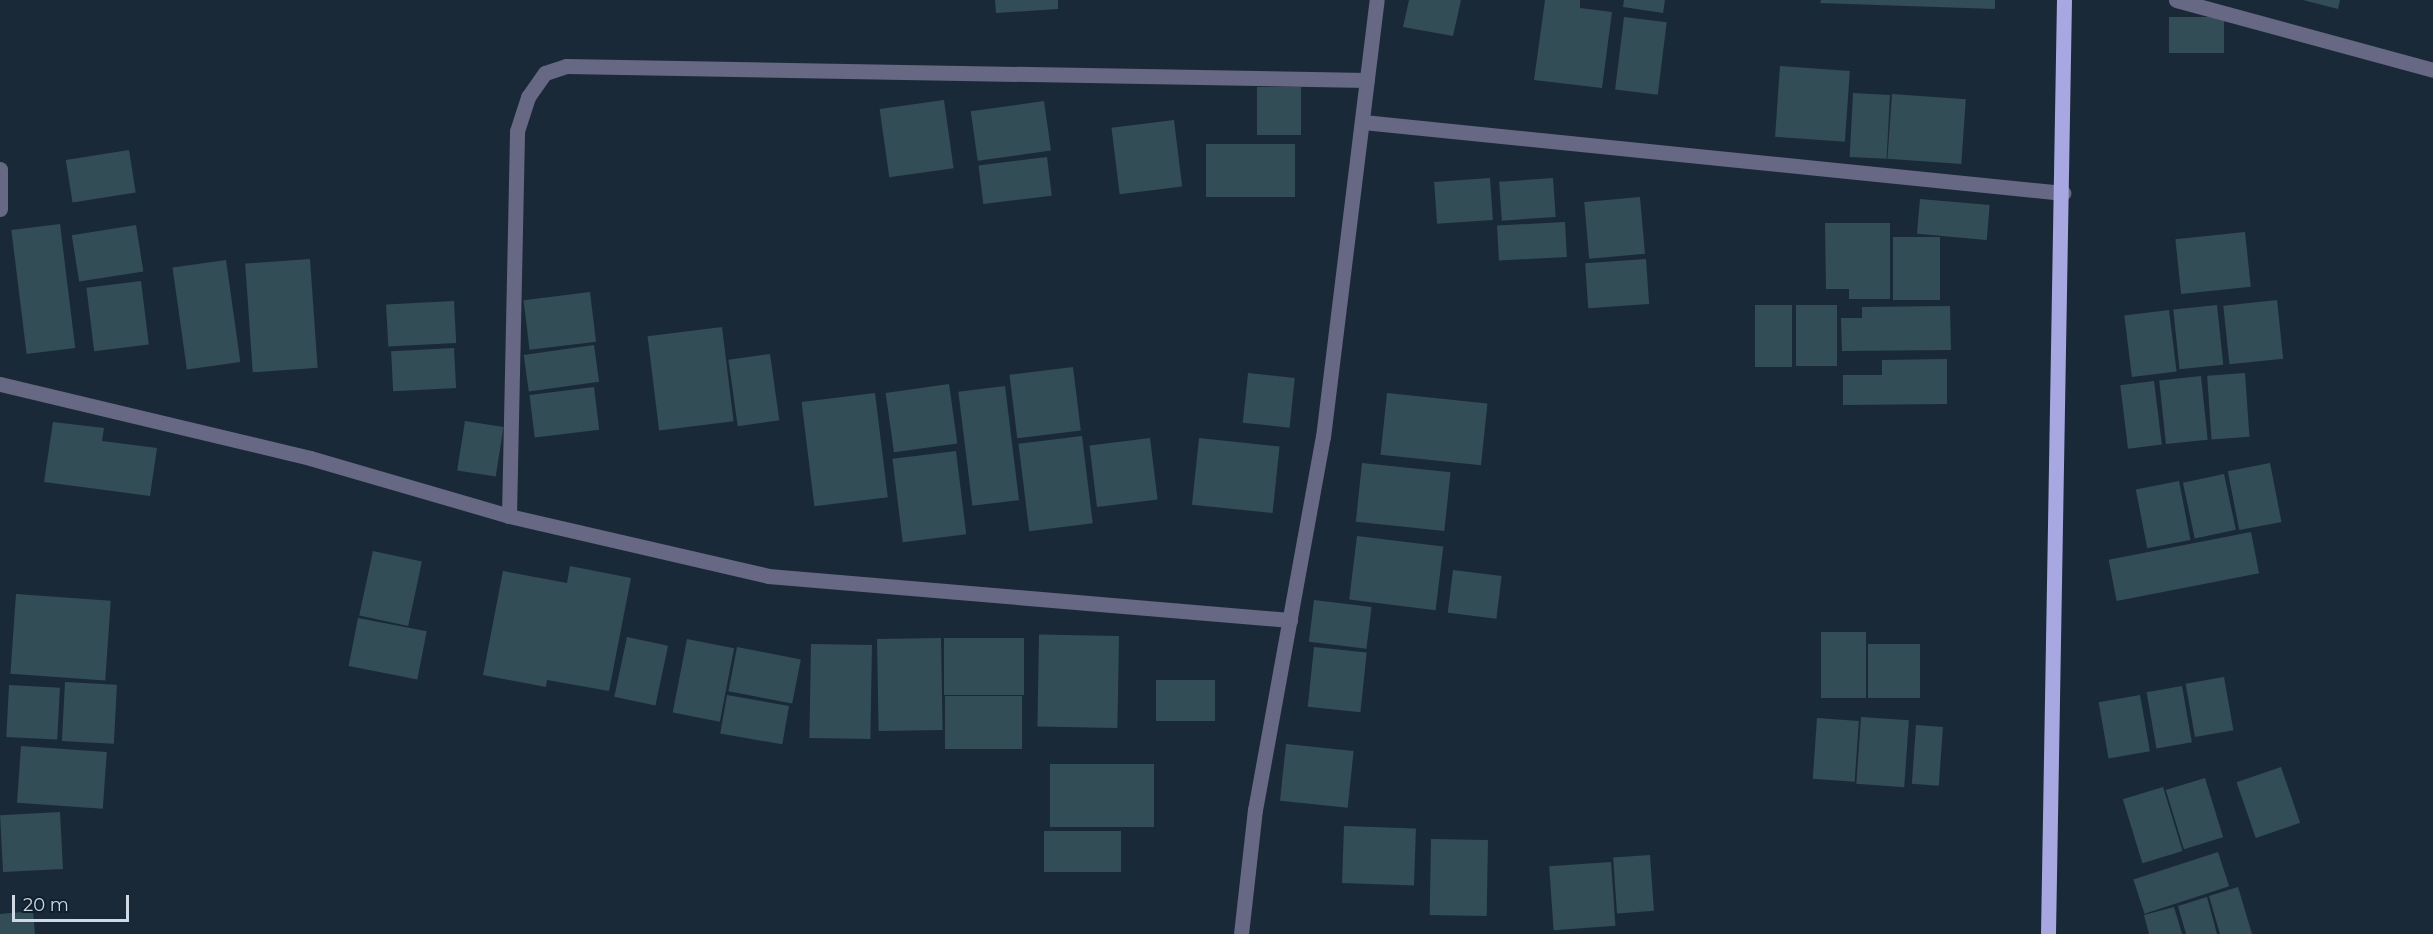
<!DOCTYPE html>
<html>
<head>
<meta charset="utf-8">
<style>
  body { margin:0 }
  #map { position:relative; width:2433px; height:934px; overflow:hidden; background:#1a2938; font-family:Montserrat,sans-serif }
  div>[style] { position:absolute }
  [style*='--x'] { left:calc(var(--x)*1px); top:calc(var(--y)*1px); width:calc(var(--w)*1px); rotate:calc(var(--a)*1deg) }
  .building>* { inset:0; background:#324d55; transform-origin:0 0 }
  .minor>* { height:15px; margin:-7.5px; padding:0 7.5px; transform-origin:7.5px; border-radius:7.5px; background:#676884 }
  .major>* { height:15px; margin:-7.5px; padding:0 7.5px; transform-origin:7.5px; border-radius:7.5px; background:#a7a8e2 }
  span { translate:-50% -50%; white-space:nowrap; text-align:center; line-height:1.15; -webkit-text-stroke:6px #101f2e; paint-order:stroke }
  .scale { position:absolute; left:12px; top:895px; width:117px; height:27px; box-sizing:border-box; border:3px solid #cfd9e3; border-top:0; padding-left:8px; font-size:18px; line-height:21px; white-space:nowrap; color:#cfd9e3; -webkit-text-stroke:4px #101f2e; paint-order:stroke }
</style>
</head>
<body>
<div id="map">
  <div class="building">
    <i style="clip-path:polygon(995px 0,1058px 0,1058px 9px,996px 13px)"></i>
    <i style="clip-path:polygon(1409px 0,1461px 0,1453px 36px,1403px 27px)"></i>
    <i style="clip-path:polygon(1545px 0,1580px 0,1580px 8px,1612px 12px,1602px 88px,1534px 80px)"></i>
    <i style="clip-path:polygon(1624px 0,1665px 0,1663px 13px,1623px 7px)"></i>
    <i style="clip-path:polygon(1821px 0,1995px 0,1995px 9px,1820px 3px)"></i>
    <i style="clip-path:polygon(2303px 0,2340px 0,2338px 9px)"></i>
    <i style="left:1624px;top:17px;width:43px;height:73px;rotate:7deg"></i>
    <i style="left:2169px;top:17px;width:55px;height:36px"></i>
    <i style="left:1780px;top:66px;width:70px;height:71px;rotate:4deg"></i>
    <i style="left:1257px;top:87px;width:44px;height:48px"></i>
    <i style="left:1853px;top:93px;width:37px;height:64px;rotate:3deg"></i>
    <i style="left:1892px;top:94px;width:74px;height:65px;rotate:4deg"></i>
    <i style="left:944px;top:100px;width:69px;height:65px;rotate:82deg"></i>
    <i style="left:1044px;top:101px;width:50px;height:74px;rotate:82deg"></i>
    <i style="left:1174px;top:120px;width:67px;height:63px;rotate:83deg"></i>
    <i style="left:1295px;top:144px;width:53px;height:89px;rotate:90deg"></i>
    <i style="left:129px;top:150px;width:43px;height:64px;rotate:81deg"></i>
    <i style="left:1047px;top:157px;width:39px;height:69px;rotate:83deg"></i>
    <i style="left:1490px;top:178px;width:42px;height:56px;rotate:86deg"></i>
    <i style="left:1553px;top:178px;width:39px;height:54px;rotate:86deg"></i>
    <i style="left:1640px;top:197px;width:57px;height:56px;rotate:85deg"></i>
    <i style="left:1920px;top:199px;width:70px;height:35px;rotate:5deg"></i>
    <i style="left:1565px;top:222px;width:35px;height:68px;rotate:87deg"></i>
    <i style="clip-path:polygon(1825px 223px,1890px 223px,1890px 299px,1849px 299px,1849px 289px,1826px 289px)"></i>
    <i style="left:60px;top:224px;width:125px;height:49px;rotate:83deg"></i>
    <i style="left:136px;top:225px;width:47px;height:65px;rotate:81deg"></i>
    <i style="left:2245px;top:232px;width:55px;height:70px;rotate:84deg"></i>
    <i style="left:1940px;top:237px;width:63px;height:47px;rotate:90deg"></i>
    <i style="left:310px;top:259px;width:109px;height:65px;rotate:86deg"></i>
    <i style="left:1646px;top:259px;width:45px;height:61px;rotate:86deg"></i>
    <i style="left:226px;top:260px;width:103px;height:54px;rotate:82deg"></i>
    <i style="left:141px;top:281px;width:64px;height:55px;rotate:83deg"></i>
    <i style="left:590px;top:292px;width:50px;height:67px;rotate:83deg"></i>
    <i style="left:2277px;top:300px;width:59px;height:54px;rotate:84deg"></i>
    <i style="left:454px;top:301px;width:42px;height:68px;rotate:87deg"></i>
    <i style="left:1792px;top:305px;width:62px;height:37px;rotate:90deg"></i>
    <i style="left:1796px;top:305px;width:41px;height:61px"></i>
    <i style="left:2217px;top:305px;width:60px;height:44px;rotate:84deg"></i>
    <i style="clip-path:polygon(1950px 306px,1951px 350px,1842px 351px,1841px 318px,1862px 318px,1862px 307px)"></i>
    <i style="left:2169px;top:310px;width:62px;height:45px;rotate:83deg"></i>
    <i style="left:722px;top:327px;width:95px;height:75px;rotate:83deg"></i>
    <i style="left:594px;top:345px;width:37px;height:71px;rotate:82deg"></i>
    <i style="left:454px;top:348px;width:40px;height:63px;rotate:87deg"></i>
    <i style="left:770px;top:354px;width:67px;height:42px;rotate:82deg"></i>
    <i style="clip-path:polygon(1947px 359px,1947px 404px,1843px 405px,1843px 375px,1882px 375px,1882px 360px)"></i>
    <i style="left:1073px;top:367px;width:64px;height:64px;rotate:83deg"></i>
    <i style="left:1248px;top:373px;width:47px;height:50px;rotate:6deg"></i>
    <i style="left:2245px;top:373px;width:64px;height:38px;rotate:86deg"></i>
    <i style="left:2201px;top:376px;width:64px;height:42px;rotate:84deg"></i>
    <i style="left:2154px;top:381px;width:64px;height:34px;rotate:83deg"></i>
    <i style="left:949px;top:384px;width:60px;height:64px;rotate:82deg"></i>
    <i style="left:1005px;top:386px;width:115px;height:47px;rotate:83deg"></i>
    <i style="left:594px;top:387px;width:43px;height:65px;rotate:83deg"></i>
    <i style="left:875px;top:393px;width:105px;height:74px;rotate:83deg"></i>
    <i style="left:1387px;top:393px;width:101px;height:62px;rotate:6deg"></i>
    <i style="left:465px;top:421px;width:39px;height:50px;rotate:9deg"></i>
    <i style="clip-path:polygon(53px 422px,104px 428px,102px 441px,157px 448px,150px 496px,44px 482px)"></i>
    <i style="left:1082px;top:436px;width:88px;height:64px;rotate:83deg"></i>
    <i style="left:1150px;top:438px;width:62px;height:61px;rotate:83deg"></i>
    <i style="left:1199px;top:438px;width:81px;height:67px;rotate:6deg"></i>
    <i style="left:956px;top:451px;width:84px;height:64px;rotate:83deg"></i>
    <i style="left:1362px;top:463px;width:89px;height:59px;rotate:6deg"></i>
    <i style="left:2270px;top:463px;width:60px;height:43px;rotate:79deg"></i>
    <i style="left:2224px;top:474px;width:57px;height:42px;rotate:78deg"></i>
    <i style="left:2179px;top:481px;width:60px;height:44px;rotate:79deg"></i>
    <i style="left:2251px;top:532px;width:42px;height:145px;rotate:79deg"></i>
    <i style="left:1357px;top:536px;width:87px;height:64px;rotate:7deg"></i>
    <i style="left:373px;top:551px;width:50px;height:66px;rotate:12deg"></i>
    <i style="clip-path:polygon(570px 566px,631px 578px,609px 691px,547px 680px,546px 687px,483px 675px,503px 571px,567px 583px)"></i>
    <i style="left:1453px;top:570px;width:49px;height:43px;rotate:7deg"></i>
    <i style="left:16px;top:594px;width:95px;height:80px;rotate:4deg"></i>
    <i style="left:1314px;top:600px;width:58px;height:42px;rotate:7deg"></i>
    <i style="left:358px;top:618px;width:70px;height:49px;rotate:11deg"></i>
    <i style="left:1821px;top:632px;width:45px;height:66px"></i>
    <i style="left:1119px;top:636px;width:92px;height:80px;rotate:91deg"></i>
    <i style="left:627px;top:637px;width:42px;height:61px;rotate:12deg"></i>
    <i style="left:941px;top:638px;width:92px;height:64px;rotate:89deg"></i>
    <i style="left:944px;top:638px;width:80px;height:57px"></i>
    <i style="left:687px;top:639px;width:48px;height:75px;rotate:11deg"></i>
    <i style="left:811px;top:644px;width:61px;height:94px;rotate:1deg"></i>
    <i style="left:1868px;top:644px;width:52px;height:54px"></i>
    <i style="left:737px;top:647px;width:65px;height:45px;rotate:11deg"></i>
    <i style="left:1314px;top:647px;width:53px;height:60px;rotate:6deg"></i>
    <i style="left:2224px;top:677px;width:54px;height:39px;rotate:80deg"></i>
    <i style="left:1215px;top:680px;width:41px;height:59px;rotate:90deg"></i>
    <i style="left:65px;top:682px;width:52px;height:59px;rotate:3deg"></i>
    <i style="left:9px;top:685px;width:51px;height:52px;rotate:3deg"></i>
    <i style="left:2182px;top:686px;width:57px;height:36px;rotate:80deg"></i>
    <i style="left:727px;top:695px;width:63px;height:39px;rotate:10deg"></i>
    <i style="left:2140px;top:695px;width:57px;height:42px;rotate:80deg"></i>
    <i style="left:1022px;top:696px;width:53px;height:77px;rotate:90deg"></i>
    <i style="left:1861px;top:717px;width:48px;height:67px;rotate:4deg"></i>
    <i style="left:1817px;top:718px;width:42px;height:61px;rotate:4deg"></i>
    <i style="left:1916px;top:725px;width:27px;height:59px;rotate:4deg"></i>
    <i style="left:1286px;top:744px;width:68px;height:57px;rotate:6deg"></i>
    <i style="left:21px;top:746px;width:86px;height:57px;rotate:4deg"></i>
    <i style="left:1050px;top:764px;width:104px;height:63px"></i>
    <i style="left:2281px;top:767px;width:59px;height:47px;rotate:71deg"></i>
    <i style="left:2205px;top:778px;width:62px;height:41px;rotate:73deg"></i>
    <i style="left:2163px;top:787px;width:67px;height:42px;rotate:73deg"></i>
    <i style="left:60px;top:812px;width:57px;height:60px;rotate:87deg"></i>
    <i style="left:1344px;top:826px;width:72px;height:57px;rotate:2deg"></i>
    <i style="left:1044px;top:831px;width:77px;height:41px"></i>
    <i style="left:1431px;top:839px;width:57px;height:76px;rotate:1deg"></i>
    <i style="left:2218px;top:852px;width:36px;height:89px;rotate:72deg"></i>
    <i style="left:1650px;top:855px;width:56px;height:37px;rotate:86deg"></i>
    <i style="left:1611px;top:862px;width:64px;height:62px;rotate:86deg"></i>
    <i style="clip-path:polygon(2238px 887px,2252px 934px,2220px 934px,2209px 896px)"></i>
    <i style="clip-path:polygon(2207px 897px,2217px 934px,2186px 934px,2178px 906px)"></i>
    <i style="clip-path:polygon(2174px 907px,2182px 934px,2149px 934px,2144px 915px)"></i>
    <i style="clip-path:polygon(33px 911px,35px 934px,0 934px,0 914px)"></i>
  </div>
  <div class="minor">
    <i style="--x:2176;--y:0;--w:266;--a:15.2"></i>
    <i style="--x:1363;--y:122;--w:704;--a:5.79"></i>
    <i style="--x:0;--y:209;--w:40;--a:-90"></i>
    <i style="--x:0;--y:384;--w:319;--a:13.4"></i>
    <i style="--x:310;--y:458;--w:207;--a:16.2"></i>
    <i style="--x:509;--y:516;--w:266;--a:13"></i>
    <i style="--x:768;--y:576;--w:524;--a:4.82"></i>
    <i style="--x:509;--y:516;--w:385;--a:-88.8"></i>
    <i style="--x:517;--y:131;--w:36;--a:-72"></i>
    <i style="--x:528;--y:97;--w:29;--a:-55"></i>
    <i style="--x:545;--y:73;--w:22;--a:-18"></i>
    <i style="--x:566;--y:66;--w:801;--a:1"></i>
    <i style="--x:1241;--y:934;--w:125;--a:-83.6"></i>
    <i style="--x:1255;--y:810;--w:379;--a:-79.7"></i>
    <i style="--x:1323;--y:437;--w:440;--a:-83"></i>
  </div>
  <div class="major">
    <i style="--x:2048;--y:934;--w:934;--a:-89.02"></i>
  </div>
  <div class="scale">20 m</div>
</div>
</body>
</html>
